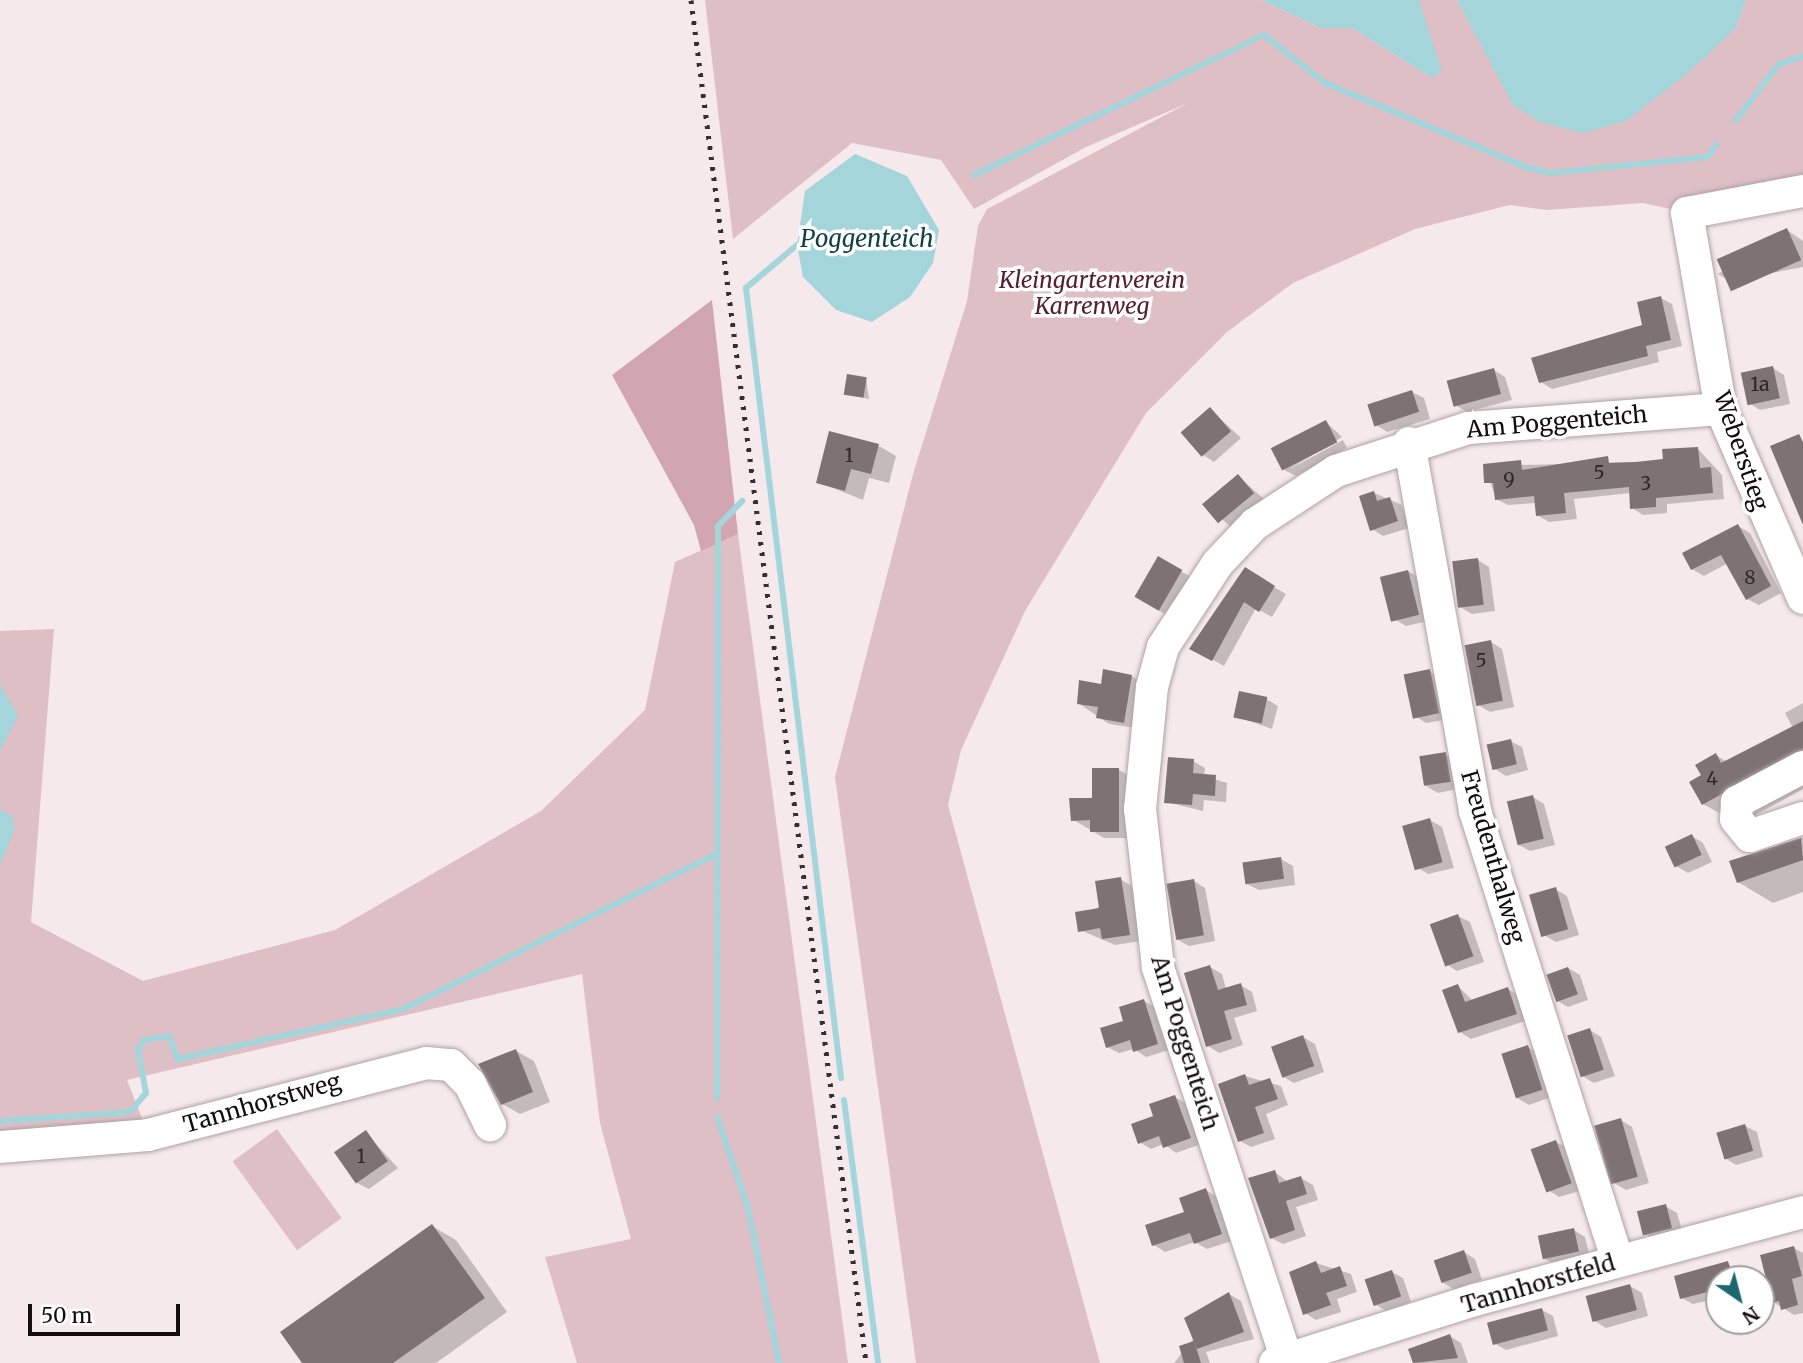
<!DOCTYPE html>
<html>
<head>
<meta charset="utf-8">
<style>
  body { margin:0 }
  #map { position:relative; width:1803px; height:1363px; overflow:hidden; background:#f6e9ec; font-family:Merriweather,serif }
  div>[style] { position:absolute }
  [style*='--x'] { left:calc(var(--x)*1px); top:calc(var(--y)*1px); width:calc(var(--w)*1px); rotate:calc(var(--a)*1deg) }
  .green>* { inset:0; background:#dfbfc6; transform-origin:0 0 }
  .forest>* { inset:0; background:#d1a6b0 }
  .water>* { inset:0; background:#a4d5db }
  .shadow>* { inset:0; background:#0003; transform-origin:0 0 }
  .stream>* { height:6px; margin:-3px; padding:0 3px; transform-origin:3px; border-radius:3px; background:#a4d5db }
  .building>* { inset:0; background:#7e7274; transform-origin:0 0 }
  .roads { filter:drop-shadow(0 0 2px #aea2a4) drop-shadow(0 0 2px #aea2a4) }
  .minor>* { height:32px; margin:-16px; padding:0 16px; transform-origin:16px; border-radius:16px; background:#fff }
  .rail>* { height:5px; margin-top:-2.5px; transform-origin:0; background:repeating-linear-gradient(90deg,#352f31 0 3.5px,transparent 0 10.5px) }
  span { translate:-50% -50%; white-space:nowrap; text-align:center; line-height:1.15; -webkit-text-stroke:7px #fff; paint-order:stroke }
  .number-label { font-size:19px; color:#2d2728 }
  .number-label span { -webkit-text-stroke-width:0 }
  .park-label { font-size:23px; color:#562031; font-style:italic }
  .street-label { font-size:23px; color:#120e0f }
  .water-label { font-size:24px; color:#113f44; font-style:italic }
  .north { position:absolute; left:1705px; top:1265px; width:70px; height:70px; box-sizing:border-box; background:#fff; border:2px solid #a09f9f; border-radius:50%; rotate:145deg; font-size:19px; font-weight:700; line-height:28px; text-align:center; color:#120e0f }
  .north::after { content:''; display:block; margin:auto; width:24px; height:32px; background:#1c6870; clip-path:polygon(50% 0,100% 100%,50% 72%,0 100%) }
  .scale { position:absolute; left:28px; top:1304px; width:152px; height:32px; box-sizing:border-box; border:4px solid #120e0f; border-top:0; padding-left:9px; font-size:21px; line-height:24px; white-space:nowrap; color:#120e0f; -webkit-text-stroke:5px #fff; paint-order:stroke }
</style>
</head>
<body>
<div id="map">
  <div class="green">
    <i style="clip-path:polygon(705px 0,1262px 0,1320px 28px,1352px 28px,1431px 77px,1419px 0,1457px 0,1470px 24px,1735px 29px,1746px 0,1803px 0,1803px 189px,1688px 213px,1643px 203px,1547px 210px,1510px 205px,1415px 229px,1293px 283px,1227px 332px,1146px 413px,1025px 611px,961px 750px,948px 805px,1100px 1363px,916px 1363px,835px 777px,913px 474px,967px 301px,978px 226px,987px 209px,1188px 103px,1086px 147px,974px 209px,941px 160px,852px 143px,733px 239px)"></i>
    <i style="clip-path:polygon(738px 534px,848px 1363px,577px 1363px,545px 1257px,631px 1239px,600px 1123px,582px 974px,127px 1080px,148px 1134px,0 1145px,0 631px,54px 629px,31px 922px,143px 981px,335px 930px,541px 811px,645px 710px,675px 562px)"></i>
    <i style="left:277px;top:1129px;width:110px;height:55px;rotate:54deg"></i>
  </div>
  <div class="forest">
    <i style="clip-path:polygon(712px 300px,738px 534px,701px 551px,694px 525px,612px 375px)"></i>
  </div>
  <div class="water">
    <i style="clip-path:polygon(1262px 0,1419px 0,1442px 72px,1431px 77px,1352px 28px,1320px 28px)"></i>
    <i style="clip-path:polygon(1457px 0,1746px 0,1735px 29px,1689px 72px,1626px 121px,1582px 133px,1540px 122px,1513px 105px)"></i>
    <i style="clip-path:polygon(855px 154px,907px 176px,939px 230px,933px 263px,910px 297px,872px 322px,836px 310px,803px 277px,797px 245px,805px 191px)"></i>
    <i style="clip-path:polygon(0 684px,18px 716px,0 751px)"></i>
    <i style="clip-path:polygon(0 810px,11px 815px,15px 828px,0 865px)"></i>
  </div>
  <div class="shadow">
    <i style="clip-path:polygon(1787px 230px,1803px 241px,1803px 267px,1730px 281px,1718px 274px)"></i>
    <i style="clip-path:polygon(1661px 298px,1672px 304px,1682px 346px,1657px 352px,1659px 362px,1552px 389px,1541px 382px,1645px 326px)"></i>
    <i style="clip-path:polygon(1773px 368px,1784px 375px,1790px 404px,1760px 410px,1749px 403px)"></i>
    <i style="clip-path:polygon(1494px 370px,1505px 377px,1512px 400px,1467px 412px,1455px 405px)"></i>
    <i style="clip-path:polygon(866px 378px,869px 399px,846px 394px)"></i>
    <i style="clip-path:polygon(1412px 392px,1424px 398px,1430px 419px,1387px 432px,1376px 425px)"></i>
    <i style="clip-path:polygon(1210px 409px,1241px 438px,1214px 462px,1203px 455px)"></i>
    <i style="clip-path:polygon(1326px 422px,1342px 437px,1288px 470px,1343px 440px,1347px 448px,1296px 476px,1284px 470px)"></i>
    <i style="clip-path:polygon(879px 446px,896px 456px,889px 483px,869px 478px,863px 500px,818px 482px)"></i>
    <i style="clip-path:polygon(1698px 449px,1722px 475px,1724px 499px,1667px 504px,1667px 513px,1643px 515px,1632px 508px,1631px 493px,1574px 499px,1577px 519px,1549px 522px,1537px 515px,1536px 503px,1508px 505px,1496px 499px,1485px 466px,1665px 461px)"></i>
    <i style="clip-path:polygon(1238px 476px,1265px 500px,1232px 528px,1206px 505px)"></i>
    <i style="clip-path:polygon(1374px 493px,1402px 505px,1409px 528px,1383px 536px,1372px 529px)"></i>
    <i style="clip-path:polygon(1738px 526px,1750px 533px,1781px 593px,1759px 605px,1747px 599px,1728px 563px,1704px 576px,1692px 569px)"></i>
    <i style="left:1158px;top:558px;width:39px;height:45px;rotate:30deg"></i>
    <i style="clip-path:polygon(1478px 560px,1489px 567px,1495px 611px,1472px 614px,1460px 607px)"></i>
    <i style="clip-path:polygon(1245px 570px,1286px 594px,1272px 617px,1256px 608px,1224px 666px,1192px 648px)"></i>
    <i style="clip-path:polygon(1408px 571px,1420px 578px,1429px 621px,1406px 626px,1394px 619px)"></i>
    <i style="clip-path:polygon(1491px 642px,1502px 649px,1514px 707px,1490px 712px,1478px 705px)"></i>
    <i style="clip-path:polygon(1429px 671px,1441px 678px,1449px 719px,1426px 723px,1415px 716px)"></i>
    <i style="clip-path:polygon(1131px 676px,1143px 683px,1136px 728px,1109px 724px,1078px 703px)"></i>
    <i style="clip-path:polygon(1266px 699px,1278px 706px,1272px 729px,1235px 716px)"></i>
    <i style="clip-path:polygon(1803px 703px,1803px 789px,1739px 824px,1703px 804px,1703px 776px,1716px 755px,1727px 762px,1793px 728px,1785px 713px)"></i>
    <i style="clip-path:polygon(1510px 741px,1522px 747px,1528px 770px,1506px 776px,1495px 769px)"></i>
    <i style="clip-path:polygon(1445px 754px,1457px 761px,1462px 788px,1438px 793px,1426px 786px)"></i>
    <i style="clip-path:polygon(1193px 761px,1205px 768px,1204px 776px,1227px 783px,1226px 802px,1204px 800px,1203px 811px,1166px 802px)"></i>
    <i style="clip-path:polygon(1119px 770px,1130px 776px,1130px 838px,1104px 838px,1072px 819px)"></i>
    <i style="clip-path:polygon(1533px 797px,1544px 804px,1555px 845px,1530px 851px,1519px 845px)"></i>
    <i style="clip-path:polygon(1430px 820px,1442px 827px,1454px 868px,1428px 874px,1417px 867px)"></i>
    <i style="clip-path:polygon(1692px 836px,1703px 843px,1712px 862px,1688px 873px,1676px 866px)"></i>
    <i style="clip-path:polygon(1803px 837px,1803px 892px,1773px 903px,1738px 882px,1731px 862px)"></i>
    <i style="clip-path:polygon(1281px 859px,1293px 866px,1295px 885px,1259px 890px,1247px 884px)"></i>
    <i style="clip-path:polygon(1120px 879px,1132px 886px,1141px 941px,1115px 945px,1080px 930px)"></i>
    <i style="clip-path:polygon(1194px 881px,1205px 888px,1215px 941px,1189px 946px,1178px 940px)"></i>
    <i style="clip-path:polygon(1555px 889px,1567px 896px,1579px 935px,1556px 942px,1544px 935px)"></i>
    <i style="clip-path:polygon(1458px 916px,1470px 922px,1484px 962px,1457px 971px,1446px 964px)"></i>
    <i style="clip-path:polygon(1210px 967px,1222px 974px,1226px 989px,1240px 985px,1252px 992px,1257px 1011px,1234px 1018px,1243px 1045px,1219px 1053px,1208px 1046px)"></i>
    <i style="clip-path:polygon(1568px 968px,1580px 975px,1588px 1000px,1568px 1007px,1556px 1000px)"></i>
    <i style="clip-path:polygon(1458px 986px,1473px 1001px,1508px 989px,1519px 996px,1528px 1020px,1471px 1039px,1460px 1032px)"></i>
    <i style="clip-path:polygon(1144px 1001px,1155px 1007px,1169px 1050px,1146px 1057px,1134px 1049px,1119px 1053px,1107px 1047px)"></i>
    <i style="clip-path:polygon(1590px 1030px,1601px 1037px,1615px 1076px,1594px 1083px,1582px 1076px)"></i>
    <i style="clip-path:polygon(1303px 1037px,1315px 1044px,1324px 1072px,1294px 1083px,1282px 1076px)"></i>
    <i style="clip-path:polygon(1528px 1047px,1539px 1054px,1554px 1096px,1529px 1105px,1517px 1098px)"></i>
    <i style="clip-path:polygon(516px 1051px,534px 1061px,550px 1102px,520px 1114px,502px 1104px)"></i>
    <i style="clip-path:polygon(1245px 1076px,1281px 1086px,1288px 1105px,1266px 1114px,1275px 1139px,1251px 1147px,1240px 1141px)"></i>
    <i style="clip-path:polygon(1175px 1097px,1187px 1104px,1201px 1144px,1176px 1153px,1164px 1144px,1151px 1149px,1139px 1142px)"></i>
    <i style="clip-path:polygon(1621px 1120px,1632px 1127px,1649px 1183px,1626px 1190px,1614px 1183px)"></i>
    <i style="clip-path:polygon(1745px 1126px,1757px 1132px,1763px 1157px,1736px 1165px,1725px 1158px)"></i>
    <i style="clip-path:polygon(366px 1133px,398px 1168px,369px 1189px,357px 1183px)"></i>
    <i style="clip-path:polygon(1556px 1142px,1568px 1148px,1583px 1190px,1559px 1197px,1548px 1190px)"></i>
    <i style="clip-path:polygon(1275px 1172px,1288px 1182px,1301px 1178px,1313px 1185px,1318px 1200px,1296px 1207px,1306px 1236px,1283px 1244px,1271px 1238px)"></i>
    <i style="clip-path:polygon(1206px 1190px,1217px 1197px,1232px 1241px,1207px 1249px,1195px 1242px,1165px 1252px,1154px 1245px)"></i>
    <i style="clip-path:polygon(1665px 1206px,1677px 1213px,1683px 1234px,1657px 1241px,1645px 1234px)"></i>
    <i style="clip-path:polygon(432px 1226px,456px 1240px,507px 1312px,436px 1363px,304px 1363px)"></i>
    <i style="clip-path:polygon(1574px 1230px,1585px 1237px,1590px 1257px,1557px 1265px,1545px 1259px)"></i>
    <i style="clip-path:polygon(1794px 1248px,1803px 1253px,1803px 1313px,1794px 1315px,1773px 1302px)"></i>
    <i style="clip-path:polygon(1464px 1252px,1475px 1259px,1482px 1280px,1454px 1289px,1443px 1283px)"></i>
    <i style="clip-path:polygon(1316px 1263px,1351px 1274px,1357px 1292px,1337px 1299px,1341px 1312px,1316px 1320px,1305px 1313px)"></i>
    <i style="clip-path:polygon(1728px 1263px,1742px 1279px,1719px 1279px,1719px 1298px,1693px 1304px,1682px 1298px)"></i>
    <i style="clip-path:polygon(1392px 1272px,1403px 1278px,1411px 1302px,1386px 1311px,1375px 1304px)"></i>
    <i style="clip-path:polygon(1630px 1286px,1642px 1293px,1648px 1316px,1606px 1328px,1595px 1321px)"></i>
    <i style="clip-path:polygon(1229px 1294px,1241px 1301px,1254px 1339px,1206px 1352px,1210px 1363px,1174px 1363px)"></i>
    <i style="clip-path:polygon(1542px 1310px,1553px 1316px,1558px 1336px,1506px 1350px,1494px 1343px)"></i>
    <i style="clip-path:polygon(1450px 1336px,1461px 1343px,1468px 1363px,1415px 1363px,1410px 1350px)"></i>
  </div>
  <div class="stream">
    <i style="--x:1735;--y:121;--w:72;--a:-52.3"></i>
    <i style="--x:1779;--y:64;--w:25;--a:-18"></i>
    <i style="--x:974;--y:175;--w:322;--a:-25.8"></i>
    <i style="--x:1264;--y:35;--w:78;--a:38.2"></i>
    <i style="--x:1325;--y:83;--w:218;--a:22.7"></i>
    <i style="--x:1526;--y:167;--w:25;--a:14"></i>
    <i style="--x:1550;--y:173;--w:158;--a:-5.8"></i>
    <i style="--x:1707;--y:157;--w:15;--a:-53"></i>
    <i style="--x:797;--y:245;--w:67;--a:139.9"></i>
    <i style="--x:746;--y:288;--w:796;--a:83.14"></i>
    <i style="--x:717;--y:1098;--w:572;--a:-89.9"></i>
    <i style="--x:718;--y:526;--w:35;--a:-46"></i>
    <i style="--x:844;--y:1100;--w:265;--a:82.6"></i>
    <i style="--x:717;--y:1117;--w:96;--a:71.2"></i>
    <i style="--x:748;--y:1208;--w:158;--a:78.7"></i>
    <i style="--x:0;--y:1121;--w:130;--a:-4"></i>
    <i style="--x:130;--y:1112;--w:25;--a:-50"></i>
    <i style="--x:146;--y:1093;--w:44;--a:-100.5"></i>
    <i style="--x:138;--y:1050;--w:12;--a:-59"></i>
    <i style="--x:144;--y:1040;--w:25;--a:-9"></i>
    <i style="--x:169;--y:1036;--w:25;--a:69"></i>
    <i style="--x:178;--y:1059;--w:230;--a:-12.5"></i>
    <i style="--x:403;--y:1009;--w:348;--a:-26.3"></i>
  </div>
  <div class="building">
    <i style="left:1787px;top:228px;width:35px;height:77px;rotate:66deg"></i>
    <i style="clip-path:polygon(1661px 296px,1671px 340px,1646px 346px,1648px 356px,1539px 383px,1531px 358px,1642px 325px,1637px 302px)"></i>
    <i style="left:1773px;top:366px;width:33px;height:33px;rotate:78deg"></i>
    <i style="left:1494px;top:368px;width:27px;height:49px;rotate:75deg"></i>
    <i style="left:847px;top:374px;width:20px;height:21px;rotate:9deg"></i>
    <i style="left:1412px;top:390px;width:23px;height:47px;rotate:72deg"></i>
    <i style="left:1210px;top:407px;width:32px;height:39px;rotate:49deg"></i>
    <i style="left:1326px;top:420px;width:25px;height:62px;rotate:63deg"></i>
    <i style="clip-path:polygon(829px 431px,879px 444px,871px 474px,851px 469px,845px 491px,816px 483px)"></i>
    <i style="clip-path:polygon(1799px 434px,1803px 442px,1803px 525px,1770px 446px)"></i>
    <i style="clip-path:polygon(1698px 447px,1700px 468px,1711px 467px,1713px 493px,1656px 498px,1656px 507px,1630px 509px,1629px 487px,1564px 493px,1566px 513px,1536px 516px,1534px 496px,1495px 500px,1493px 483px,1484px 483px,1483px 464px,1521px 460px,1522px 470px,1608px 456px,1609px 463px,1636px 462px,1663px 459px,1662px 449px)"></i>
    <i style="left:1238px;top:474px;width:25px;height:47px;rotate:50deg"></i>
    <i style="clip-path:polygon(1374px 491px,1377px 501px,1390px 497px,1398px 521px,1370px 531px,1359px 496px)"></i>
    <i style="clip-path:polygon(1738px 524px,1771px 586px,1746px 600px,1721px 555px,1691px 570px,1682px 553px)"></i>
    <i style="left:1158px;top:556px;width:28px;height:47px;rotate:30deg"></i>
    <i style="left:1478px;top:558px;width:47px;height:26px;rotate:83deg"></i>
    <i style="clip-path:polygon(1245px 567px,1275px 586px,1259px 612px,1244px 602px,1212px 661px,1189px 649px)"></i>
    <i style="left:1408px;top:570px;width:46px;height:29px;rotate:76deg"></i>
    <i style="left:1491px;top:640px;width:62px;height:27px;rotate:79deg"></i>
    <i style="clip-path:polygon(1103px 669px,1132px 675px,1124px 723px,1096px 718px,1098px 707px,1077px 704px,1079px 680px,1101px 684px)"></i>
    <i style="left:1430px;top:669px;width:45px;height:27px;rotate:78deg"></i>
    <i style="left:1239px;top:691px;width:29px;height:27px;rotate:12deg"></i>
    <i style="clip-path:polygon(1803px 721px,1803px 749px,1702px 805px,1689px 782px,1701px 775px,1695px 765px,1716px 753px,1721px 763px)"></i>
    <i style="left:1511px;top:739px;width:26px;height:25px;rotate:77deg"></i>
    <i style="left:1446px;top:752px;width:30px;height:27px;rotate:81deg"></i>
    <i style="clip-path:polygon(1168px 757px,1194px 759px,1193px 773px,1216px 775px,1215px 796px,1193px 794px,1192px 805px,1164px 803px)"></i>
    <i style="clip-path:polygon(1092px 768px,1119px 768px,1119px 832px,1090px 832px,1090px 820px,1071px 821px,1069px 798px,1092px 798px)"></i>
    <i style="left:1533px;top:795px;width:45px;height:27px;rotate:76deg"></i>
    <i style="left:1430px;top:818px;width:46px;height:29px;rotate:74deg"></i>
    <i style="left:1692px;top:834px;width:23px;height:30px;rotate:65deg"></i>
    <i style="clip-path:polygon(1801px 838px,1803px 860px,1737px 883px,1729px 861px)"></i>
    <i style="left:1281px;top:857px;width:22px;height:39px;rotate:82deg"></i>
    <i style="clip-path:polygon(1121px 877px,1130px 935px,1102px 939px,1100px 928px,1078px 932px,1075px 912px,1099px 908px,1095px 881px)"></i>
    <i style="left:1194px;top:879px;width:57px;height:28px;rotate:80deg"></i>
    <i style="left:1556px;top:887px;width:44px;height:28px;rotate:74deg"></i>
    <i style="left:1458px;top:914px;width:45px;height:30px;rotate:70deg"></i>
    <i style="clip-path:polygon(1210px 965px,1218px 990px,1241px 983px,1247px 1005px,1224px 1011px,1232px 1039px,1206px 1047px,1184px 973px)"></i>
    <i style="left:1568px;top:967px;width:29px;height:23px;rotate:70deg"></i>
    <i style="clip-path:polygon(1458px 984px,1465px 1002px,1508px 987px,1517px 1014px,1458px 1033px,1442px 990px)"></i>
    <i style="clip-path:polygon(1144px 999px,1158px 1044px,1133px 1052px,1130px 1040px,1106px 1048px,1100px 1028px,1123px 1021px,1119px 1007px)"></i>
    <i style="left:1590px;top:1028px;width:44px;height:24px;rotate:72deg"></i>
    <i style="left:1303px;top:1035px;width:33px;height:34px;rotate:70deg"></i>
    <i style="left:1528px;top:1045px;width:47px;height:28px;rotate:72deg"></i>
    <i style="clip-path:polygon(516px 1049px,533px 1092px,501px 1105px,478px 1064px)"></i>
    <i style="clip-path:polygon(1245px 1074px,1249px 1085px,1270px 1078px,1278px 1099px,1255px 1107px,1264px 1133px,1238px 1142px,1218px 1084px)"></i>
    <i style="clip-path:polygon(1175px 1095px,1191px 1138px,1163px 1148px,1159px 1136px,1138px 1144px,1131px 1124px,1153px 1116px,1149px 1104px)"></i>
    <i style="left:1621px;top:1118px;width:61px;height:28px;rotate:74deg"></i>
    <i style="left:1745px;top:1124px;width:28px;height:30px;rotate:73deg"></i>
    <i style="left:366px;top:1130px;width:38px;height:39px;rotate:55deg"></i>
    <i style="left:1556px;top:1140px;width:46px;height:27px;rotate:70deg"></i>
    <i style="clip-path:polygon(1275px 1170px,1279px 1183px,1301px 1176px,1307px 1194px,1286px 1201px,1295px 1230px,1270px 1239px,1248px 1178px)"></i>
    <i style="clip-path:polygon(1206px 1188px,1222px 1234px,1194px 1244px,1190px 1233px,1152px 1246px,1145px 1225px,1184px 1212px,1179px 1198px)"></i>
    <i style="left:1666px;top:1204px;width:25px;height:30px;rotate:76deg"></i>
    <i style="clip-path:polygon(432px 1224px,485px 1298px,393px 1363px,302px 1363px,280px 1332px)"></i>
    <i style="left:1574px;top:1228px;width:24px;height:37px;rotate:78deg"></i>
    <i style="clip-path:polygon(1794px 1246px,1802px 1276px,1792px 1279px,1798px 1305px,1781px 1310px,1779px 1301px,1772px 1303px,1760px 1255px)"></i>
    <i style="left:1464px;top:1250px;width:24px;height:32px;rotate:71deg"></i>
    <i style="clip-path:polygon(1316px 1261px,1321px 1273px,1340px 1266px,1347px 1286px,1326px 1293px,1331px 1305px,1303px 1315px,1289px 1272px)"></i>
    <i style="clip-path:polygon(1728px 1261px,1733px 1279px,1719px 1279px,1719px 1289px,1680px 1299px,1674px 1276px)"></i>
    <i style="left:1392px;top:1270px;width:28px;height:29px;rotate:71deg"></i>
    <i style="left:1630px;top:1284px;width:27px;height:46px;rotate:75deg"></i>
    <i style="clip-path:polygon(1229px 1292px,1244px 1332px,1197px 1349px,1184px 1318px)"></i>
    <i style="left:1542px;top:1308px;width:23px;height:57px;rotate:75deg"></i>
    <i style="clip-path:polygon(1450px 1334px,1458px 1358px,1413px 1363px,1408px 1349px)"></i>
    <i style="clip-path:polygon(1194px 1341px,1201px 1363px,1184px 1363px,1179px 1346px)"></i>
  </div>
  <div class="roads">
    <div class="minor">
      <i style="--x:1803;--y:191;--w:118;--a:169.3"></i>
      <i style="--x:1687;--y:213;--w:199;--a:80.2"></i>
      <i style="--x:1721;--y:409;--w:206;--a:66.5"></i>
      <i style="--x:1409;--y:443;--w:374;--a:79.8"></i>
      <i style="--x:1475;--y:811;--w:472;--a:72.4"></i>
      <i style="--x:1803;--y:767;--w:75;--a:152.1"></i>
      <i style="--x:1737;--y:802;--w:17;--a:93"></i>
      <i style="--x:1736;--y:819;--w:22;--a:51"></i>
      <i style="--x:1750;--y:836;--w:56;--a:-18.8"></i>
      <i style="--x:0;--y:1147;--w:148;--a:-4.6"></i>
      <i style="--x:148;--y:1135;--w:287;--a:-14.5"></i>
      <i style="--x:426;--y:1063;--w:25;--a:5"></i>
      <i style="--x:451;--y:1065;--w:27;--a:45"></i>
      <i style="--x:470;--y:1084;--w:46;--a:64"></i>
      <i style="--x:1287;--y:1360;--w:414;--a:-108.2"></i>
      <i style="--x:1158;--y:967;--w:159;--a:-96.5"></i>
      <i style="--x:1140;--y:809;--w:123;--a:-84.4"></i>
      <i style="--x:1152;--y:687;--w:41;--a:-74.6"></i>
      <i style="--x:1163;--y:647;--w:100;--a:-56.8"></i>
      <i style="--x:1218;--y:563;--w:54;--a:-46.5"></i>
      <i style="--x:1255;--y:524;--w:97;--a:-33.2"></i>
      <i style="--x:1336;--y:471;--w:139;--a:-18"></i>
      <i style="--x:1468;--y:428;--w:254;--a:-4.3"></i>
      <i style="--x:1275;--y:1363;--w:210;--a:-17.5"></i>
      <i style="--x:1475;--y:1300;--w:340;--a:-15"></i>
    </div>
  </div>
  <div class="rail">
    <i style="--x:691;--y:0;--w:1374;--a:82.68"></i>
  </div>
  <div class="number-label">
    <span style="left:1760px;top:385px">1a</span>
    <span style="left:849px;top:456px">1</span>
    <span style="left:1599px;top:473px">5</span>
    <span style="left:1509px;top:480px">9</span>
    <span style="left:1646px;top:484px">3</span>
    <span style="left:1750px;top:578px">8</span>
    <span style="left:1481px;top:661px">5</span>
    <span style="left:1712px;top:779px">4</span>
    <span style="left:361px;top:1157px">1</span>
  </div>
  <div class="park-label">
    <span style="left:1092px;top:293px">Kleingartenverein<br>Karrenweg</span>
  </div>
  <div class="street-label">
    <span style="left:1557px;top:422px;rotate:-5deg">Am Poggenteich</span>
    <span style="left:1741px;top:451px;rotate:71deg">Weberstieg</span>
    <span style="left:1493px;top:857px;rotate:74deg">Freudenthalweg</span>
    <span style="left:1185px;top:1043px;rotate:73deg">Am Poggenteich</span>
    <span style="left:262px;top:1103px;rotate:-16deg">Tannhorstweg</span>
    <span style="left:1538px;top:1284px;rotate:-16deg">Tannhorstfeld</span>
  </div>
  <div class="water-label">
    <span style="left:867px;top:239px">Poggenteich</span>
  </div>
  <div class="north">N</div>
  <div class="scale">50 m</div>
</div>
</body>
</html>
